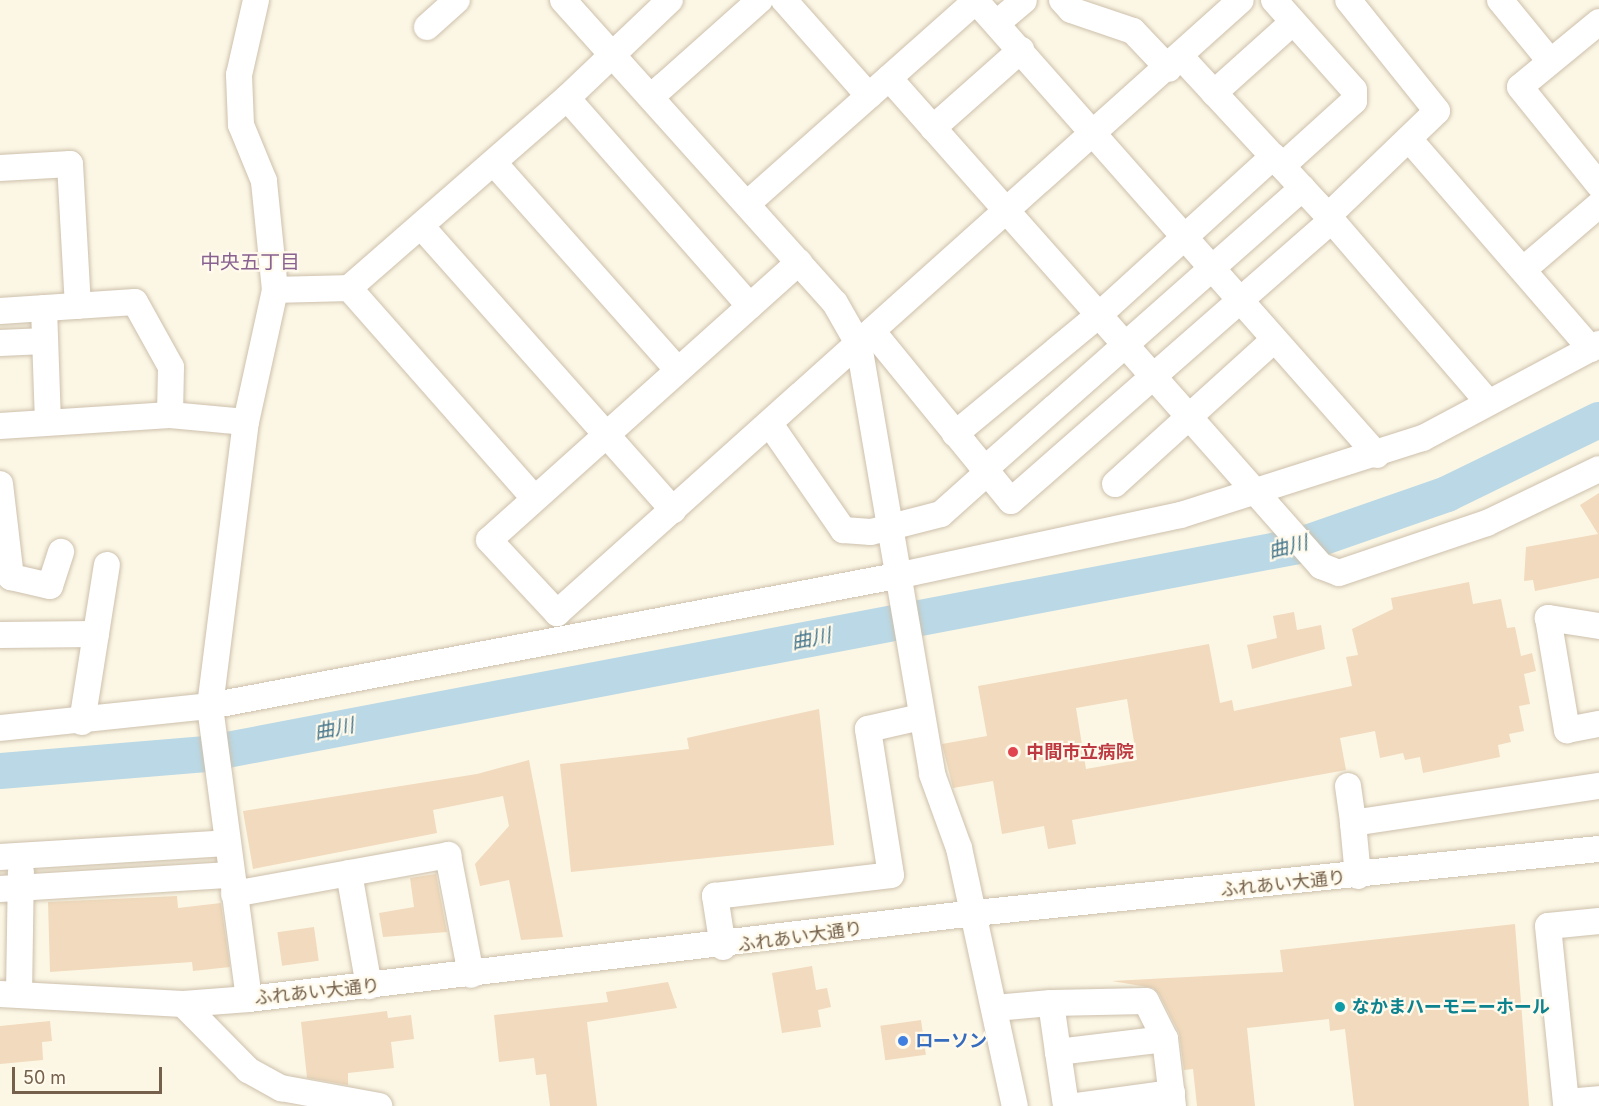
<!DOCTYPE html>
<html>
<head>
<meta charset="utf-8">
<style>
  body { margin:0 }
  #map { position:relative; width:1599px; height:1106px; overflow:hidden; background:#fcf7e5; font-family:Inter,"Noto Sans JP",sans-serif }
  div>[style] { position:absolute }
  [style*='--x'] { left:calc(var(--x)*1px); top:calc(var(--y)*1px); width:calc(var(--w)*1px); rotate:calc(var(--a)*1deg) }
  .river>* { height:36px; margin:-18px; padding:0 18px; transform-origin:18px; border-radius:18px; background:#bad8e5 }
  .building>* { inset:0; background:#f1dabd; transform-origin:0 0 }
  .roads { filter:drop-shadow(0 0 2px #cdc0ac) drop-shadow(0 0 2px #cdc0ac) }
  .minor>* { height:26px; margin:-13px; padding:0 13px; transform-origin:13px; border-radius:13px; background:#fff }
  .dots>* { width:16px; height:16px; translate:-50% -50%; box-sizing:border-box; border:3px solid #fffaeb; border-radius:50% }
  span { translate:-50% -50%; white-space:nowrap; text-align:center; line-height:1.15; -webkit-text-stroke:4.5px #fffaeb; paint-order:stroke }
  .health-label { font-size:18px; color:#be3a42; font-weight:700 }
  .left { translate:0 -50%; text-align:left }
  .street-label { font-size:18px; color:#74604b }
  .culture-label { font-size:18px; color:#0d838f; font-weight:700 }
  .shop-label { font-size:18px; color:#366cbe; font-weight:700 }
  .neighbourhood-label { font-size:20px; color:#896291 }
  .water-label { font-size:20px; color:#48788e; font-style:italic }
  .scale { position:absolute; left:12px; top:1067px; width:150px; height:27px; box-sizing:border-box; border:3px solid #74604b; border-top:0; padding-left:8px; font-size:18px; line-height:21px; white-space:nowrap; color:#74604b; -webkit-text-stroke:4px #fffaeb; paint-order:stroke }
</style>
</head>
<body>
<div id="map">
  <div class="river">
    <i style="--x:0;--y:771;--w:207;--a:-4.7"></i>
    <i style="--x:206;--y:754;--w:1112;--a:-10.78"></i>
    <i style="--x:1298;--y:546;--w:158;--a:-19.2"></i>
    <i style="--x:1447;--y:494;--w:169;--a:-26"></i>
  </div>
  <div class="building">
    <i style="clip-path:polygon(1599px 493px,1599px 578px,1535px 591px,1533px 580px,1524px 581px,1526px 547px,1598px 534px,1580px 505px)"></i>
    <i style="clip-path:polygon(evenodd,1469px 582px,1473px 604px,1501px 599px,1507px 628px,1515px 627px,1521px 656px,1532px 653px,1536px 671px,1524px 674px,1530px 704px,1519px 706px,1524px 731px,1509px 734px,1511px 742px,1498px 745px,1500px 757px,1423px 773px,1420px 757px,1405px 760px,1403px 753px,1380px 758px,1375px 731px,1340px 738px,1346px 770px,1072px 820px,1076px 844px,1048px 849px,1044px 826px,1002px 834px,993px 781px,953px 788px,942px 744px,987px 736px,978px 686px,1209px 644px,1220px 703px,1232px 700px,1234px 711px,1352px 686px,1346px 657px,1358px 655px,1352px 629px,1393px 609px,1391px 598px,1469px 582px,1127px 699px,1137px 760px,1086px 769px,1076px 708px,1127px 699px)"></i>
    <i style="clip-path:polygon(1294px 612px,1297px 630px,1321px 625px,1325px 649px,1252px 669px,1247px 645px,1277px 638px,1273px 616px)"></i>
    <i style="clip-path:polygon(819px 709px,834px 845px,571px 872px,560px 764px,689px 749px,687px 738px)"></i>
    <i style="clip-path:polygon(529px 760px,563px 937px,521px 940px,509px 880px,480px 886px,475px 864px,509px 826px,503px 796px,433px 810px,437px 833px,253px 869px,243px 811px,477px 774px)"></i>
    <i style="clip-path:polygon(436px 874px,447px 932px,383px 937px,379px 913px,414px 907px,410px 878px)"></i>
    <i style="clip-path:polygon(177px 896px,178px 908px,221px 903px,230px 967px,193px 971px,192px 962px,50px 972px,48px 902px)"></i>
    <i style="clip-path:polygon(1515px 924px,1529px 1106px,1354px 1106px,1345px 1029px,1330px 1031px,1329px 1019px,1247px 1028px,1255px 1106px,1197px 1106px,1193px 1069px,1184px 1070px,1179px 1033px,1159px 994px,1153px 988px,1112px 981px,1283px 972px,1280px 950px)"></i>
    <i style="left:314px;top:927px;width:34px;height:37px;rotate:82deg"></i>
    <i style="clip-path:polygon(812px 966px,816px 990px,827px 988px,831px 1007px,818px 1010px,821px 1027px,782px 1033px,772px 973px)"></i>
    <i style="clip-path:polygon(668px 982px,677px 1008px,587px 1022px,597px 1106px,550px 1106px,546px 1074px,536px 1075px,534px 1058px,499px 1062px,494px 1015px,608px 1002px,606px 992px)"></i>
    <i style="clip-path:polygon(387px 1011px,388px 1018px,411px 1015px,414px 1039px,391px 1042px,394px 1068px,348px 1073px,348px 1085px,307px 1078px,301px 1022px)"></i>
    <i style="left:921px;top:1020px;width:35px;height:41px;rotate:82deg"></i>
    <i style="clip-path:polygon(50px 1021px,52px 1041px,42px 1042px,43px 1060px,0 1064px,0 1026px)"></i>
  </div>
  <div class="roads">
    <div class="minor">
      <i style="--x:563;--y:0;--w:407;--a:48.1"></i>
      <i style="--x:835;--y:303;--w:48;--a:60.3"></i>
      <i style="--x:859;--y:345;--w:435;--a:80.3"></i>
      <i style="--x:932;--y:774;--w:79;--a:70"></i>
      <i style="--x:959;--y:848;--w:264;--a:77.8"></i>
      <i style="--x:784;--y:0;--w:128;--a:48.5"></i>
      <i style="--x:975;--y:0;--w:607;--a:48.54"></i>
      <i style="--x:1062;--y:0;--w:13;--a:48"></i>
      <i style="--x:1071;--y:10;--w:65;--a:18.7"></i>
      <i style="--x:1133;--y:31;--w:52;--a:46.5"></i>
      <i style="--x:1274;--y:0;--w:120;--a:48.4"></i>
      <i style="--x:1354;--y:90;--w:11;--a:90"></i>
      <i style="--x:1354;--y:101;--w:97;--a:137.9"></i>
      <i style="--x:1500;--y:0;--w:79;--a:50.7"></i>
      <i style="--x:1599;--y:22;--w:102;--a:140.6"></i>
      <i style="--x:1520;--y:87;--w:126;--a:51.1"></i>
      <i style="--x:997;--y:23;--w:35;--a:-40"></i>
      <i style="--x:427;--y:27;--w:40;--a:-42"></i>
      <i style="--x:1181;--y:57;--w:217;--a:47.2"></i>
      <i style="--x:1328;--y:216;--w:245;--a:49.3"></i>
      <i style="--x:889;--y:78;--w:652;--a:48.48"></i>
      <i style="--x:1321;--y:566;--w:19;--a:21"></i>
      <i style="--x:1339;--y:573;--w:156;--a:-18.7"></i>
      <i style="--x:1487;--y:523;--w:124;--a:-25.7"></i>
      <i style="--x:1214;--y:93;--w:106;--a:-41.9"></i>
      <i style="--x:651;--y:97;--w:146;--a:-41.7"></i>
      <i style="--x:567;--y:98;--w:277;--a:48.7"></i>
      <i style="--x:933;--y:128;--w:118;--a:-41.6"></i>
      <i style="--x:1409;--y:139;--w:278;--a:49.1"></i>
      <i style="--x:494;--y:163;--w:277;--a:48.4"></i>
      <i style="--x:0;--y:168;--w:70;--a:-3.3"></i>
      <i style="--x:70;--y:164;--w:142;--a:86.8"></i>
      <i style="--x:747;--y:204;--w:306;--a:-41.6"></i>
      <i style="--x:1328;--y:216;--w:151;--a:-43.9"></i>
      <i style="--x:1437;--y:111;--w:142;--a:-128.7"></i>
      <i style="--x:421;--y:226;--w:380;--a:48.4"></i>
      <i style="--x:799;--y:262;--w:416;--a:138.1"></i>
      <i style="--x:489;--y:540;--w:100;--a:47"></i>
      <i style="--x:557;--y:613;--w:918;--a:-41.87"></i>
      <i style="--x:1524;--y:269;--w:99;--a:-40.5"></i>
      <i style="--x:349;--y:288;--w:278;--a:48.6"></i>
      <i style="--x:275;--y:290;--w:74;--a:-1.5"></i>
      <i style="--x:349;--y:288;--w:289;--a:-41.1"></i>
      <i style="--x:567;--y:98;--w:142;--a:-43.6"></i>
      <i style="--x:44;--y:308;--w:114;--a:88"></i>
      <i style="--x:0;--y:311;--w:135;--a:-3.8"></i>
      <i style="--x:135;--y:302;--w:74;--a:61"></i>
      <i style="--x:171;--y:367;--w:48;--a:91.2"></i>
      <i style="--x:873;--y:332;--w:218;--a:50.8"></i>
      <i style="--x:1011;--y:501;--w:427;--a:-41.2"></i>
      <i style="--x:0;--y:343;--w:45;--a:-2.5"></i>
      <i style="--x:770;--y:424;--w:129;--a:55.4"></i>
      <i style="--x:843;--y:530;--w:28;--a:4"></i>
      <i style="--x:871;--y:532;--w:72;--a:-14.4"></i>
      <i style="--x:941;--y:514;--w:63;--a:-41.8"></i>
      <i style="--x:0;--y:426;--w:170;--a:-3.7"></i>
      <i style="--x:170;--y:415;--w:76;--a:5.3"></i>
      <i style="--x:955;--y:434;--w:187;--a:-39.6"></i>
      <i style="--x:1099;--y:315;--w:236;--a:-42.3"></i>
      <i style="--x:994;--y:461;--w:412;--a:-41.5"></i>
      <i style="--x:0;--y:484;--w:94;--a:83.3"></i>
      <i style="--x:11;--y:577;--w:40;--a:13"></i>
      <i style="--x:50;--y:586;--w:36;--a:-72"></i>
      <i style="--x:1115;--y:484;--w:215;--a:-42.2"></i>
      <i style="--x:1599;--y:626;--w:52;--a:-171.1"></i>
      <i style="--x:1548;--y:618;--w:114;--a:80.4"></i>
      <i style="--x:1567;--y:730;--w:33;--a:-11"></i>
      <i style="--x:0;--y:635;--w:96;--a:-0.6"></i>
      <i style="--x:82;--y:722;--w:159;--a:-81"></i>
      <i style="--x:0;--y:728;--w:211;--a:-6"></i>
      <i style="--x:210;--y:706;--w:703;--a:-10.73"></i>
      <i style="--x:901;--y:575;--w:286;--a:-12.1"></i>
      <i style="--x:1181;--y:515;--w:254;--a:-17.7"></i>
      <i style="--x:1423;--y:438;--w:200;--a:-28.1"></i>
      <i style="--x:1348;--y:786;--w:37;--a:82"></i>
      <i style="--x:0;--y:857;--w:227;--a:-3.5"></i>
      <i style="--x:349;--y:873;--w:115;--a:80"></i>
      <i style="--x:1358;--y:876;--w:53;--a:-95.4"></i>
      <i style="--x:1353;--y:823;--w:249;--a:-8.6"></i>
      <i style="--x:0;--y:889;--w:231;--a:-3.5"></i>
      <i style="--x:234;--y:894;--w:218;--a:-10.3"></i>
      <i style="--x:448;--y:855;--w:122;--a:79.1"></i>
      <i style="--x:1599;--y:921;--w:51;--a:174.4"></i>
      <i style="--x:1548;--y:926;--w:177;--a:84.2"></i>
      <i style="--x:1566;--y:1102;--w:33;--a:-5"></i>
      <i style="--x:723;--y:947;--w:52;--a:-98.9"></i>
      <i style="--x:715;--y:896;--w:177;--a:-6.8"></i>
      <i style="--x:891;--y:875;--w:148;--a:-99"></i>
      <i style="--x:868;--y:729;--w:54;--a:-12.8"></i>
      <i style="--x:0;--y:994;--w:183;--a:3.1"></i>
      <i style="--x:183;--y:1004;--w:66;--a:-4.3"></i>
      <i style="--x:249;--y:999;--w:731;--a:-6.76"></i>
      <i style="--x:975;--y:913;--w:627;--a:-5.86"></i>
      <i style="--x:19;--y:994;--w:122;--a:-89.1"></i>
      <i style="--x:249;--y:999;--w:296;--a:-97.6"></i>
      <i style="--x:210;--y:706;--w:286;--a:-82.8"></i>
      <i style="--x:246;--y:422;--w:135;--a:-77.6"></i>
      <i style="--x:275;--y:290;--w:110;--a:-95.8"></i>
      <i style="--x:264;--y:181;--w:61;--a:-112.3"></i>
      <i style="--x:241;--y:125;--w:50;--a:-92.3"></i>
      <i style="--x:239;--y:75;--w:77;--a:-77.2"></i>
      <i style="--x:183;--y:1004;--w:93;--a:45.4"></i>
      <i style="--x:248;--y:1070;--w:38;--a:29"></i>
      <i style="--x:281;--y:1088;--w:100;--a:10.4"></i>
      <i style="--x:995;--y:1008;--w:56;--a:-5.1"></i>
      <i style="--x:1051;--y:1003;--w:95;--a:-1.2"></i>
      <i style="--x:1146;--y:1001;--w:42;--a:63.4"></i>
      <i style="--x:1165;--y:1039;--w:108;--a:173.1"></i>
      <i style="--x:1058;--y:1052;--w:49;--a:-98.1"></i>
      <i style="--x:1165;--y:1039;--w:67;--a:83.2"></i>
      <i style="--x:1058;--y:1052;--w:55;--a:81.6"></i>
      <i style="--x:1077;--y:1106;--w:96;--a:-7.8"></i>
    </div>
  </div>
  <div class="dots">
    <i style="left:1013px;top:752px;background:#e0444e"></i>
    <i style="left:1340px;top:1007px;background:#0f9aa8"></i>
    <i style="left:903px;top:1041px;background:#3f7fe0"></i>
  </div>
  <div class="health-label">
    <span class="left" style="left:1026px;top:752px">中間市立病院</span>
  </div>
  <div class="street-label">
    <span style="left:1283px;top:884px;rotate:-6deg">ふれあい大通り</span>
    <span style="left:800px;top:937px;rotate:-8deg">ふれあい大通り</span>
    <span style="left:317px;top:992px;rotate:-6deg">ふれあい大通り</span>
  </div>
  <div class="culture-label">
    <span class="left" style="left:1352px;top:1007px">なかまハーモニーホール</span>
  </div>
  <div class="shop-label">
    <span class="left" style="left:915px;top:1041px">ローソン</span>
  </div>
  <div class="neighbourhood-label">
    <span style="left:250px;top:262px">中央五丁目</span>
  </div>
  <div class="water-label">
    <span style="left:1288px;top:547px;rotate:-14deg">曲川</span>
    <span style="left:811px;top:639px;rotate:-11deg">曲川</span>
    <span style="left:334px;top:729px;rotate:-11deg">曲川</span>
  </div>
  <div class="scale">50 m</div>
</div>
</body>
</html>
